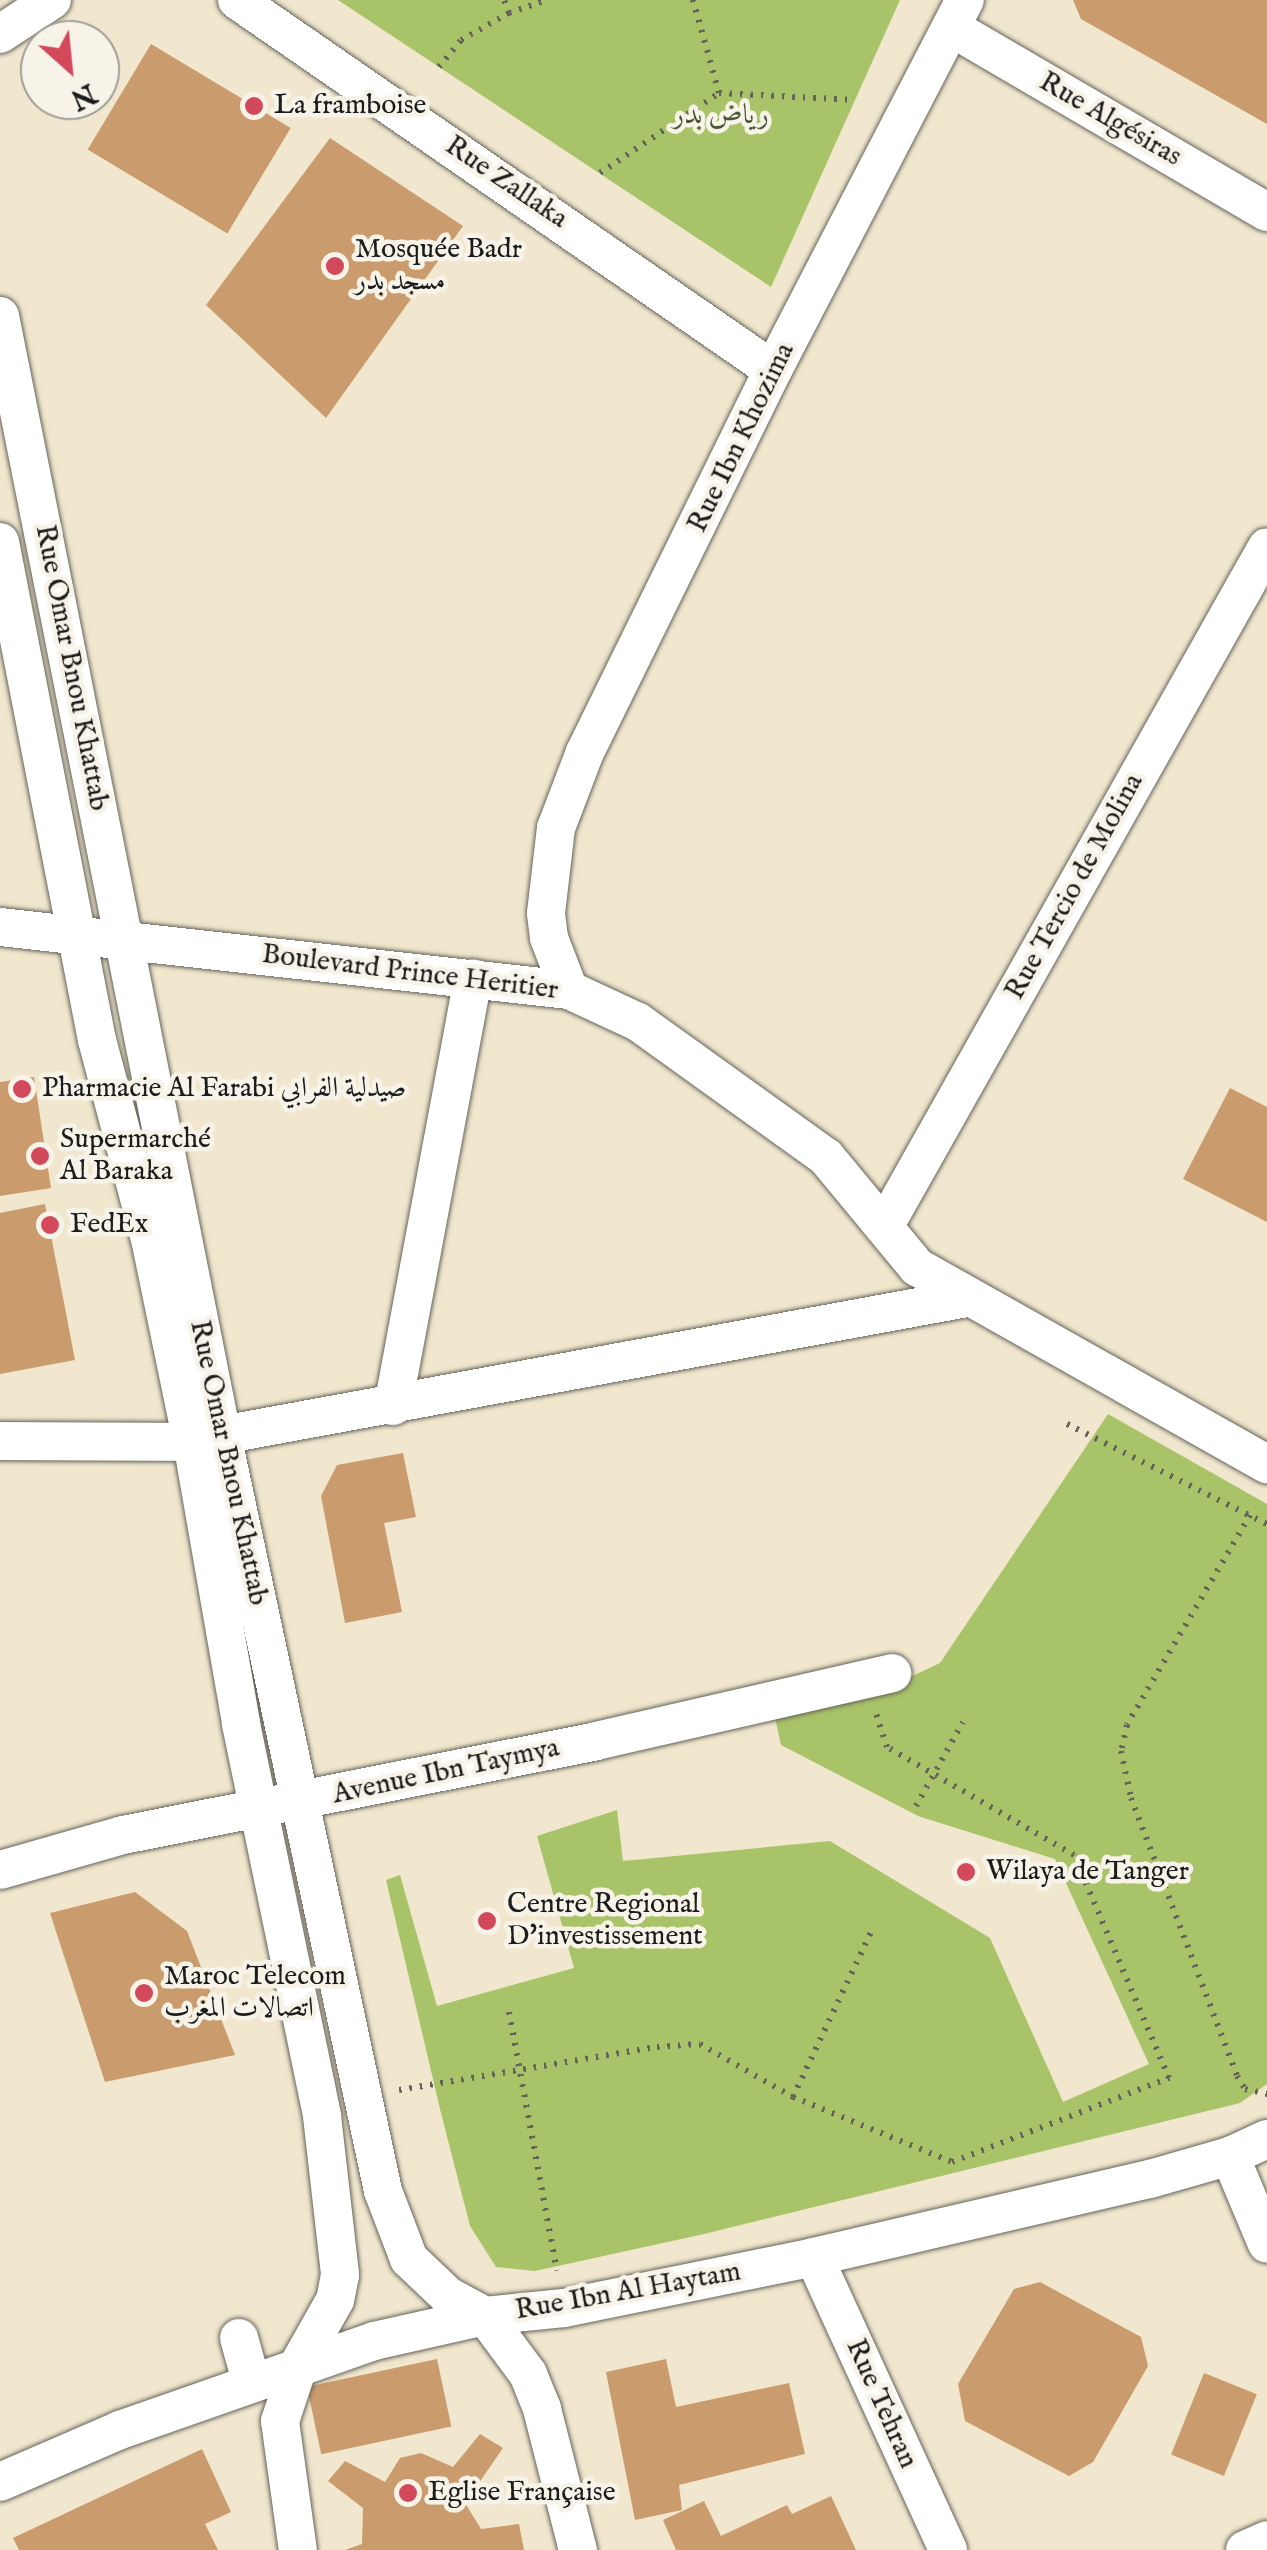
<!DOCTYPE html>
<html>
<head>
<meta charset="utf-8">
<style>
  body { margin:0 }
  #map { position:relative; width:1267px; height:2550px; overflow:hidden; background:#f0e7ce; font-family:"IM FELL English",Amiri,serif }
  div>[style] { position:absolute }
  [style*='--x'] { left:calc(var(--x)*1px); top:calc(var(--y)*1px); width:calc(var(--w)*1px); rotate:calc(var(--a)*1deg) }
  .green>* { inset:0; background:#a9c369 }
  .building>* { inset:0; background:#c99b6d; transform-origin:0 0 }
  .path>* { height:6px; margin-top:-3px; transform-origin:0; background:repeating-linear-gradient(90deg,#66635a 0 2.5px,transparent 0 10.5px) }
  .roads { filter:drop-shadow(0 0 2px #66635a) drop-shadow(0 0 2px #66635a) }
  .minor>* { height:38px; margin:-19px; padding:0 19px; transform-origin:19px; border-radius:19px; background:#fff }
  .dots>* { width:28px; height:28px; translate:-50% -50%; box-sizing:border-box; border:5px solid #f7f3e8; border-radius:50% }
  span { translate:-50% -50%; white-space:nowrap; text-align:center; line-height:1.15; -webkit-text-stroke:9px #f7f3e8; paint-order:stroke }
  .poi-label { font-size:28px; color:#1c1c1c }
  .left { translate:0 -50%; text-align:left }
  .park-label { font-size:28px; color:#4d5637 }
  .street-label { font-size:28px; color:#1c1c1c }
  .north { position:absolute; left:20px; top:20px; width:100px; height:100px; box-sizing:border-box; background:#f7f3e8; border:2px solid #9f9d96; border-radius:50%; rotate:153deg; font-size:28px; font-weight:700; line-height:40px; text-align:center; color:#1c1c1c }
  .north::after { content:''; display:block; margin:auto; width:35px; height:45px; background:#d1495b; clip-path:polygon(50% 0,100% 100%,50% 72%,0 100%) }
</style>
</head>
<body>
<div id="map">
  <div class="green">
    <i style="clip-path:polygon(338px 0,900px 0,771px 287px)"></i>
    <i style="clip-path:polygon(1108px 1414px,1267px 1504px,1267px 2084px,1240px 2103px,704px 2234px,535px 2271px,496px 2267px,470px 2226px,441px 2113px,386px 1880px,400px 1875px,437px 2006px,574px 1968px,537px 1836px,617px 1810px,623px 1861px,830px 1841px,990px 1938px,1063px 2102px,1149px 2064px,1055px 1859px,918px 1816px,781px 1745px,773px 1709px,889px 1687px,940px 1663px)"></i>
  </div>
  <div class="building">
    <i style="clip-path:polygon(1073px 0,1267px 0,1267px 124px,1081px 19px)"></i>
    <i style="left:151px;top:44px;width:163px;height:123px;rotate:31deg"></i>
    <i style="clip-path:polygon(330px 138px,463px 226px,326px 418px,206px 305px)"></i>
    <i style="clip-path:polygon(34px 1077px,51px 1188px,0 1196px,0 1082px)"></i>
    <i style="clip-path:polygon(1230px 1088px,1267px 1107px,1267px 1222px,1183px 1179px)"></i>
    <i style="clip-path:polygon(45px 1204px,75px 1360px,0 1374px,0 1213px)"></i>
    <i style="clip-path:polygon(403px 1453px,416px 1517px,384px 1523px,402px 1612px,345px 1623px,321px 1496px,337px 1465px)"></i>
    <i style="clip-path:polygon(135px 1892px,187px 1931px,235px 2055px,105px 2082px,50px 1913px)"></i>
    <i style="clip-path:polygon(1040px 2282px,1141px 2337px,1148px 2366px,1093px 2462px,1069px 2476px,965px 2421px,958px 2384px,1014px 2289px)"></i>
    <i style="left:437px;top:2359px;width:69px;height:133px;rotate:78deg"></i>
    <i style="clip-path:polygon(666px 2359px,676px 2407px,789px 2383px,805px 2454px,679px 2485px,682px 2510px,635px 2520px,606px 2372px)"></i>
    <i style="left:1204px;top:2373px;width:57px;height:88px;rotate:22deg"></i>
    <i style="clip-path:polygon(480px 2434px,503px 2448px,465px 2503px,481px 2529px,519px 2524px,524px 2550px,345px 2550px,362px 2544px,363px 2508px,328px 2481px,345px 2461px,385px 2482px,400px 2458px,421px 2453px,453px 2467px)"></i>
    <i style="clip-path:polygon(202px 2449px,231px 2512px,205px 2524px,218px 2550px,19px 2550px,13px 2538px)"></i>
    <i style="clip-path:polygon(831px 2496px,856px 2550px,676px 2550px,663px 2520px,704px 2501px,721px 2536px,787px 2505px,792px 2514px)"></i>
  </div>
  <div class="path">
    <i style="--x:509;--y:13;--w:40;--a:-18.9"></i>
    <i style="--x:439;--y:67;--w:35;--a:-51"></i>
    <i style="--x:461;--y:40;--w:55;--a:-29.4"></i>
    <i style="--x:509;--y:13;--w:14;--a:-111"></i>
    <i style="--x:719;--y:93;--w:136;--a:2.9"></i>
    <i style="--x:600;--y:173;--w:143;--a:-33.9"></i>
    <i style="--x:719;--y:93;--w:97;--a:-105.6"></i>
    <i style="--x:1067;--y:1424;--w:224;--a:26.6"></i>
    <i style="--x:1250;--y:1515;--w:243;--a:120.4"></i>
    <i style="--x:1127;--y:1725;--w:27;--a:103"></i>
    <i style="--x:1121;--y:1751;--w:48;--a:78"></i>
    <i style="--x:1131;--y:1798;--w:298;--a:69.1"></i>
    <i style="--x:1237;--y:2076;--w:15;--a:58"></i>
    <i style="--x:1245;--y:2089;--w:23;--a:13"></i>
    <i style="--x:916;--y:1806;--w:96;--a:-60.8"></i>
    <i style="--x:509;--y:2012;--w:263;--a:79.5"></i>
    <i style="--x:399;--y:2090;--w:262;--a:-9.5"></i>
    <i style="--x:657;--y:2047;--w:43;--a:-4"></i>
    <i style="--x:700;--y:2044;--w:107;--a:29.7"></i>
    <i style="--x:793;--y:2097;--w:172;--a:22.2"></i>
    <i style="--x:952;--y:2162;--w:233;--a:-21.2"></i>
    <i style="--x:1169;--y:2078;--w:242;--a:-113.1"></i>
    <i style="--x:1074;--y:1855;--w:216;--a:-150"></i>
    <i style="--x:887;--y:1747;--w:38;--a:-108"></i>
    <i style="--x:793;--y:2097;--w:185;--a:-64.7"></i>
  </div>
  <div class="roads">
    <div class="minor">
      <i style="--x:237;--y:0;--w:651;--a:34.62"></i>
      <i style="--x:952;--y:28;--w:365;--a:30.3"></i>
      <i style="--x:0;--y:34;--w:62;--a:-33.2"></i>
      <i style="--x:0;--y:316;--w:1141;--a:78.78"></i>
      <i style="--x:222;--y:1435;--w:773;--a:77.98"></i>
      <i style="--x:383;--y:2191;--w:73;--a:69.1"></i>
      <i style="--x:409;--y:2259;--w:54;--a:43.5"></i>
      <i style="--x:448;--y:2296;--w:42;--a:28.4"></i>
      <i style="--x:485;--y:2316;--w:72;--a:53.4"></i>
      <i style="--x:528;--y:2374;--w:38;--a:68"></i>
      <i style="--x:542;--y:2409;--w:146;--a:75.7"></i>
      <i style="--x:0;--y:542;--w:507;--a:78.98"></i>
      <i style="--x:97;--y:1040;--w:206;--a:75.1"></i>
      <i style="--x:150;--y:1239;--w:207;--a:78.3"></i>
      <i style="--x:192;--y:1442;--w:286;--a:80.1"></i>
      <i style="--x:241;--y:1724;--w:400;--a:78.3"></i>
      <i style="--x:322;--y:2116;--w:160;--a:83.5"></i>
      <i style="--x:340;--y:2275;--w:25;--a:101"></i>
      <i style="--x:335;--y:2300;--w:73;--a:119.4"></i>
      <i style="--x:299;--y:2364;--w:60;--a:108.4"></i>
      <i style="--x:280;--y:2421;--w:130;--a:82.1"></i>
      <i style="--x:0;--y:927;--w:572;--a:6.32"></i>
      <i style="--x:569;--y:990;--w:76;--a:24.9"></i>
      <i style="--x:638;--y:1022;--w:231;--a:35.7"></i>
      <i style="--x:826;--y:1157;--w:143;--a:50.4"></i>
      <i style="--x:917;--y:1267;--w:402;--a:29.4"></i>
      <i style="--x:569;--y:990;--w:56;--a:-111"></i>
      <i style="--x:549;--y:938;--w:25;--a:-97"></i>
      <i style="--x:546;--y:913;--w:86;--a:-83.3"></i>
      <i style="--x:556;--y:828;--w:81;--a:-69.1"></i>
      <i style="--x:585;--y:752;--w:426;--a:-63.8"></i>
      <i style="--x:773;--y:370;--w:417;--a:-62.6"></i>
      <i style="--x:884;--y:1227;--w:780;--a:-60.61"></i>
      <i style="--x:393;--y:1406;--w:435;--a:-79.4"></i>
      <i style="--x:222;--y:1435;--w:757;--a:-10.42"></i>
      <i style="--x:0;--y:1441;--w:192;--a:0.3"></i>
      <i style="--x:0;--y:1870;--w:128;--a:-15.9"></i>
      <i style="--x:123;--y:1835;--w:482;--a:-11.2"></i>
      <i style="--x:596;--y:1741;--w:304;--a:-12.9"></i>
      <i style="--x:1230;--y:2156;--w:95;--a:67.2"></i>
      <i style="--x:814;--y:2257;--w:322;--a:65.4"></i>
      <i style="--x:239;--y:2338;--w:45;--a:74.4"></i>
      <i style="--x:0;--y:2482;--w:131;--a:-23.4"></i>
      <i style="--x:120;--y:2430;--w:269;--a:-19.3"></i>
      <i style="--x:374;--y:2341;--w:114;--a:-12.7"></i>
      <i style="--x:485;--y:2316;--w:79;--a:-5.8"></i>
      <i style="--x:564;--y:2308;--w:255;--a:-11.5"></i>
      <i style="--x:814;--y:2257;--w:345;--a:-13.1"></i>
      <i style="--x:1150;--y:2179;--w:83;--a:-16"></i>
      <i style="--x:1230;--y:2156;--w:41;--a:-24.7"></i>
      <i style="--x:1245;--y:2550;--w:24;--a:-24"></i>
    </div>
  </div>
  <div class="dots">
    <i style="left:254px;top:106px;background:#d1495b"></i>
    <i style="left:335px;top:266px;background:#d1495b"></i>
    <i style="left:22px;top:1089px;background:#d1495b"></i>
    <i style="left:40px;top:1156px;background:#d1495b"></i>
    <i style="left:50px;top:1225px;background:#d1495b"></i>
    <i style="left:966px;top:1872px;background:#d1495b"></i>
    <i style="left:487px;top:1921px;background:#d1495b"></i>
    <i style="left:144px;top:1993px;background:#d1495b"></i>
    <i style="left:408px;top:2493px;background:#d1495b"></i>
  </div>
  <div class="poi-label">
    <span class="left" style="left:274px;top:106px">La framboise</span>
    <span class="left" style="left:355px;top:266px">Mosquée Badr<br>مسجد بدر</span>
    <span class="left" style="left:42px;top:1089px">Pharmacie Al Farabi صيدلية الفرابي</span>
    <span class="left" style="left:60px;top:1156px">Supermarché<br>Al Baraka</span>
    <span class="left" style="left:70px;top:1225px">FedEx</span>
    <span class="left" style="left:986px;top:1872px">Wilaya de Tanger</span>
    <span class="left" style="left:507px;top:1921px">Centre Regional<br>D'investissement</span>
    <span class="left" style="left:164px;top:1993px">Maroc Telecom<br>اتصالات المغرب</span>
    <span class="left" style="left:428px;top:2493px">Eglise Française</span>
  </div>
  <div class="park-label">
    <span style="left:721px;top:116px">رياض بدر</span>
  </div>
  <div class="street-label">
    <span style="left:1110px;top:120px;rotate:30deg">Rue Algésiras</span>
    <span style="left:506px;top:183px;rotate:34deg">Rue Zallaka</span>
    <span style="left:742px;top:438px;rotate:-64deg">Rue Ibn Khozima</span>
    <span style="left:71px;top:668px;rotate:79deg">Rue Omar Bnou Khattab</span>
    <span style="left:1075px;top:887px;rotate:-61deg">Rue Tercio de Molina</span>
    <span style="left:410px;top:973px;rotate:7deg">Boulevard Prince Heritier</span>
    <span style="left:228px;top:1463px;rotate:78deg">Rue Omar Bnou Khattab</span>
    <span style="left:446px;top:1772px;rotate:-12deg">Avenue Ibn Taymya</span>
    <span style="left:628px;top:2292px;rotate:-10deg">Rue Ibn Al Haytam</span>
    <span style="left:881px;top:2404px;rotate:66deg">Rue Tehran</span>
  </div>
  <div class="north">N</div>
</div>
</body>
</html>
